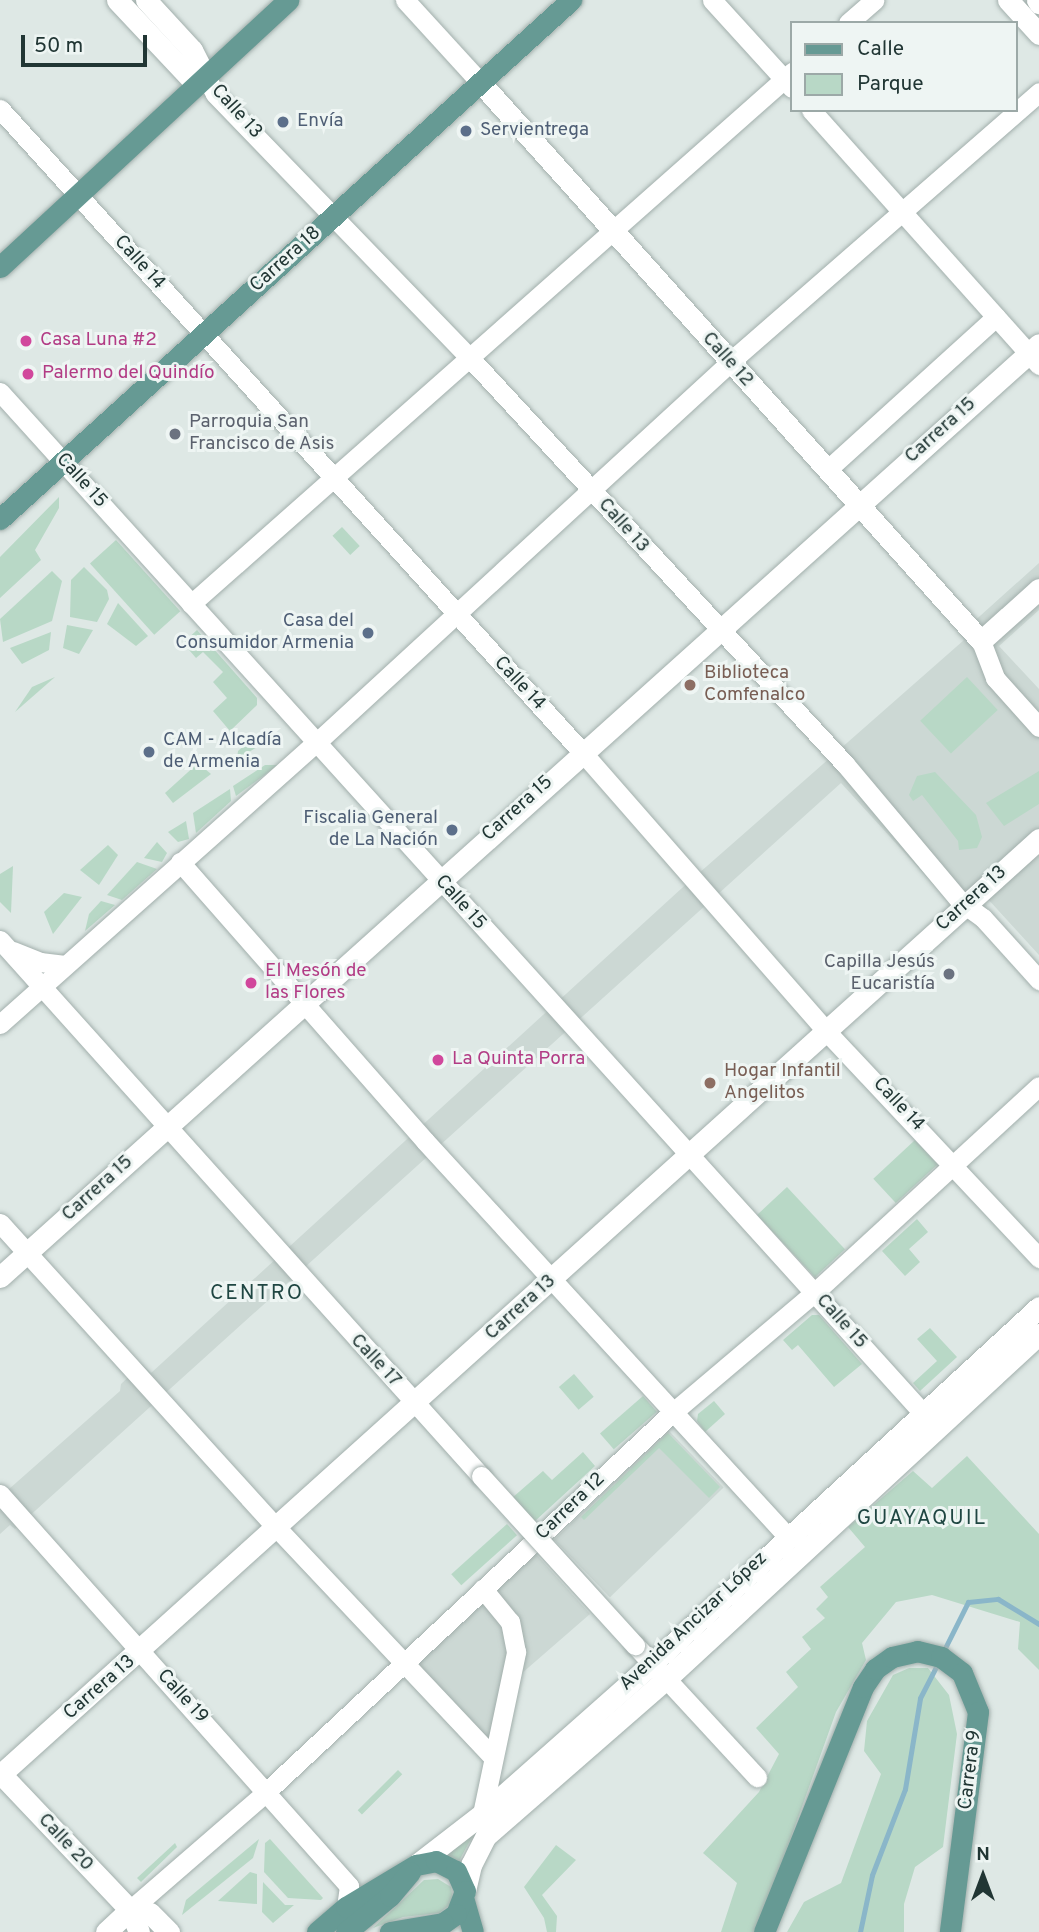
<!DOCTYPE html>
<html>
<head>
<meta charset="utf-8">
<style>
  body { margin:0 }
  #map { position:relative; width:1039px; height:1932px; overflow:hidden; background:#dee8e5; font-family:Overpass,sans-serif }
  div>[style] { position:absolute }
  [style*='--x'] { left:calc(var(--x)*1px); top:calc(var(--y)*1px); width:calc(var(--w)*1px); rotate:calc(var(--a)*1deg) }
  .built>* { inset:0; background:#ccd8d4; transform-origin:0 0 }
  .green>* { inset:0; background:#b8d8c6; transform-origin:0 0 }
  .stream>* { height:5px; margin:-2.5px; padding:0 2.5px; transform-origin:2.5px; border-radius:2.5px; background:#8ab6c9 }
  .roads { filter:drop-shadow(0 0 2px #a2afac) drop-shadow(0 0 2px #a2afac) }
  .street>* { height:19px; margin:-9.5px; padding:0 9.5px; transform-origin:9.5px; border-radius:9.5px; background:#fff }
  .secondary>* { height:21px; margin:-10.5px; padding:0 10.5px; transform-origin:10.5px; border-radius:10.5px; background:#fff }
  .primary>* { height:21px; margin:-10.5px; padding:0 10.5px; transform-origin:10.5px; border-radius:10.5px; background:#669a94 }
  .bridges { filter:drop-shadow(0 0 2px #a2afac) drop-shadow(0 0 2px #a2afac) }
  .street-bridge>* { height:19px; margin:-9.5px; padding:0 9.5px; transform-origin:9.5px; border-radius:9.5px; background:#fff }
  .dots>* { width:19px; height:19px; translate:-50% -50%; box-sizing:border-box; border:4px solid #eef5f3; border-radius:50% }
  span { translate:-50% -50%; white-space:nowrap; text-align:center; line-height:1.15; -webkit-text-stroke:6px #eef5f3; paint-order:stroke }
  .street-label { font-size:19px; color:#213634 }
  .service-label { font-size:19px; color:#4e5e75 }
  .left { translate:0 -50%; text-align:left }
  .right { translate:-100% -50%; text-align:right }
  .hotel-label { font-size:19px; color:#b23c85 }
  .worship-label { font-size:19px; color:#5b616d }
  .education-label { font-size:19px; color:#785e54 }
  .neighbourhood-label { font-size:21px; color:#1f4642; letter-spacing:2px }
  .legend { position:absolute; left:790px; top:21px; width:228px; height:91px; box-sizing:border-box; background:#eef5f3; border:2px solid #9ca9a7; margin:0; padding:9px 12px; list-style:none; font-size:21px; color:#213634 }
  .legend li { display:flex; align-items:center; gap:14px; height:35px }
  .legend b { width:35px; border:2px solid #9ca9a7 }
  .north { position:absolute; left:948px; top:1841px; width:70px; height:70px; -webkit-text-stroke:5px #eef5f3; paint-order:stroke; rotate:0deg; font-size:19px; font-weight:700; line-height:28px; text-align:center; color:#213634 }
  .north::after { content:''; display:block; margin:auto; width:24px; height:32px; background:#213634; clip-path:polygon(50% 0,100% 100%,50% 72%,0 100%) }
  .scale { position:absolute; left:21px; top:35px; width:126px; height:32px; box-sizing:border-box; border:4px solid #213634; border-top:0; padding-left:9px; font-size:21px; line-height:24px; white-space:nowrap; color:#213634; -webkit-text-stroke:5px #eef5f3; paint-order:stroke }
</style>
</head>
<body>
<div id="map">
  <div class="built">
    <i style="clip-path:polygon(1039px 563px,1039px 610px,999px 646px,1039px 689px,1039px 955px,987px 898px,965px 919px,841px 783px,15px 1529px,10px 1525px,0 1534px,0 1497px,120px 1391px,121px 1384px,142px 1364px,151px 1373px,682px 888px,964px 640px,960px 634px)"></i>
    <i style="left:668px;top:1430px;width:80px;height:158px;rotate:46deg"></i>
    <i style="clip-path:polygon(535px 1553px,590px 1614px,521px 1674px,506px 1741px,484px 1735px,414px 1663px)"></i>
  </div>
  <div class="green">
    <i style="clip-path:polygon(59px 497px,59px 508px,35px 550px,41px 560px,0 598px,0 557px)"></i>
    <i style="left:342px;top:527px;width:26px;height:13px;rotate:47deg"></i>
    <i style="left:116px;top:540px;width:96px;height:35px;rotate:48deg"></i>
    <i style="clip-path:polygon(84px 567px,107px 590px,109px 599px,97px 622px,70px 617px,71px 580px)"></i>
    <i style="clip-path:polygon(52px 571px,62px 581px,52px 621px,3px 642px,0 619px)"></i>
    <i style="clip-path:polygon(118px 603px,148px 636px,136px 646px,107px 624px)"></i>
    <i style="clip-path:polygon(67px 625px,93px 630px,79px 654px,63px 648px)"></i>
    <i style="clip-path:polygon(197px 630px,257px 698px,257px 705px,230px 731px,213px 711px,227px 698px,213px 682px,223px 672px,203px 652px,196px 658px,183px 643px)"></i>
    <i style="clip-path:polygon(51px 632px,49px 650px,22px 664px,10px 648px)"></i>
    <i style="clip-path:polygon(55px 677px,15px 712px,32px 687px)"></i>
    <i style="left:967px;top:677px;width:45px;height:64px;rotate:47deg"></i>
    <i style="clip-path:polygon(276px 736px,237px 759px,238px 751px,247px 743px)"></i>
    <i style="clip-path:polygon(198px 763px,211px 774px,173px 803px,165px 793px)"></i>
    <i style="clip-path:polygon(265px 765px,278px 765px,236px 796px,233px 786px)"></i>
    <i style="clip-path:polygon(1039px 771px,1039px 804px,1004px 826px,986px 803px)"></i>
    <i style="clip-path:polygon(935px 772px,976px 815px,982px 837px,977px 848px,959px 850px,958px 841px,922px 795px,913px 801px,909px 795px,917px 776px)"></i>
    <i style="clip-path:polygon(230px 789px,231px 801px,196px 833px,193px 813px)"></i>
    <i style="clip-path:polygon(186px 821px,189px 839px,178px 842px,168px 832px)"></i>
    <i style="clip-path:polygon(157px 842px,167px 853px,162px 862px,144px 858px)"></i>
    <i style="clip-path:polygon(108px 845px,118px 855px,99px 885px,80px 870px)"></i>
    <i style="clip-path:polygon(137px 862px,157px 869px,122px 900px,107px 895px)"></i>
    <i style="clip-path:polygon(13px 866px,11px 913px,0 902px,0 874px)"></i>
    <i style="clip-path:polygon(64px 893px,82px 897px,53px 934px,44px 912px)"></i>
    <i style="clip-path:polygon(101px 901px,115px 905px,85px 931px,89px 914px)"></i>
    <i style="left:915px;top:1140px;width:33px;height:57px;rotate:47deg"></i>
    <i style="left:787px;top:1187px;width:85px;height:41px;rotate:47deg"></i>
    <i style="clip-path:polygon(917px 1219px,928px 1232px,909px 1249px,920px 1262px,905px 1276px,882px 1251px)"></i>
    <i style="clip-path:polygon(812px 1315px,819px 1315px,862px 1364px,834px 1387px,798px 1345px,792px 1350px,783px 1340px)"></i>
    <i style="clip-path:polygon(930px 1328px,957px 1357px,920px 1391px,913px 1383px,937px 1361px,917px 1339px)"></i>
    <i style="left:574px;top:1374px;width:30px;height:20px;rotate:49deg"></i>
    <i style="left:643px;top:1396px;width:21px;height:57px;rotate:49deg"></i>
    <i style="clip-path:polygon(714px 1401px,725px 1414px,705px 1432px,697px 1421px,698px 1414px)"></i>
    <i style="clip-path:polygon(668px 1433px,720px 1487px,709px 1498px,659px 1448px,584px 1520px,581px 1517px)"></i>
    <i style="clip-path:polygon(583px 1452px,595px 1466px,534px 1522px,512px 1498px,543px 1471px,552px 1480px)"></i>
    <i style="clip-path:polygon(967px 1456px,1039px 1534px,1039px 1670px,1018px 1649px,1020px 1622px,932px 1595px,896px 1602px,862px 1643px,866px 1660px,836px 1712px,757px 1932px,721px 1932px,737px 1883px,703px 1853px,759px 1792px,779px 1754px,756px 1728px,798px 1687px,786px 1672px,811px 1649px,802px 1637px,825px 1618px,816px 1609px,828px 1597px,820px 1587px,865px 1547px,848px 1527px,913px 1471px,932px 1488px)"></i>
    <i style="left:507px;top:1524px;width:15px;height:75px;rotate:48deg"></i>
    <i style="clip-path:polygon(909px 1668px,928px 1668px,949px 1695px,957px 1734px,943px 1847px,915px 1867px,904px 1904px,904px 1932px,787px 1932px,804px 1902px,841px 1883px,881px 1774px,864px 1751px,867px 1721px,893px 1675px)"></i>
    <i style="left:398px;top:1770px;width:6px;height:57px;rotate:45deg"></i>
    <i style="clip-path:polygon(474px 1833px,458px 1863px,444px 1853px)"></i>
    <i style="clip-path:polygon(259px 1839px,253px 1858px,182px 1915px,186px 1900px)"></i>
    <i style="clip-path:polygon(270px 1839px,323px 1898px,321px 1900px,288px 1898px,264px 1872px,265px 1843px)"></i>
    <i style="clip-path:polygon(175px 1843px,177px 1847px,141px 1882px,137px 1878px)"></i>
    <i style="clip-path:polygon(556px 1845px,576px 1860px,542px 1895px,557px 1916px,556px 1932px,547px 1932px,544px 1918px,524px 1887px)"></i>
    <i style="clip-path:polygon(250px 1872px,257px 1874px,257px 1904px,218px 1901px)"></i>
    <i style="clip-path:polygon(438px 1879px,451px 1887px,452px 1895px,451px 1904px,439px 1913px,403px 1917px,373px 1928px,424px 1880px)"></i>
    <i style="clip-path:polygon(263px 1882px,285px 1905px,294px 1905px,273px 1923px,262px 1912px)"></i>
  </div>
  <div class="stream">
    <i style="--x:943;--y:1652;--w:56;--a:-63.4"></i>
    <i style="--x:968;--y:1602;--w:30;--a:-6"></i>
    <i style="--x:998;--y:1599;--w:48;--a:31.4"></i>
    <i style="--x:860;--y:1932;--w:58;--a:-78.1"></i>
    <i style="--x:872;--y:1875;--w:92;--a:-69"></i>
    <i style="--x:905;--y:1789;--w:92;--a:-80.6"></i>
    <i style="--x:920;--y:1698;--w:42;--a:-62.8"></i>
  </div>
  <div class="roads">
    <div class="street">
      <i style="--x:405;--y:0;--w:111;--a:47.6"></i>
      <i style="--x:712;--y:0;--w:119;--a:47.7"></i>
      <i style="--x:848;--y:23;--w:35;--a:-41"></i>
      <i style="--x:205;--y:75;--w:21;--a:62"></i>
      <i style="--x:215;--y:94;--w:366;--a:46"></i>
      <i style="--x:469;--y:357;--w:554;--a:47.27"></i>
      <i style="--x:845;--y:764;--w:180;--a:50"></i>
      <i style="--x:961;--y:902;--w:27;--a:36"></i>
      <i style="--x:983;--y:918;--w:84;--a:47.9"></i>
      <i style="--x:0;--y:109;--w:867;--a:47.85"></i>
      <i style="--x:582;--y:752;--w:369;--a:48.8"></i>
      <i style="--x:825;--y:1030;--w:313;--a:46.8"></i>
      <i style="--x:811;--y:110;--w:342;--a:48.2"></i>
      <i style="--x:0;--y:392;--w:1375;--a:47.89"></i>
      <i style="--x:827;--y:470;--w:228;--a:-42.2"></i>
      <i style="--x:191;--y:604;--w:803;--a:-41.51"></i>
      <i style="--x:981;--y:641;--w:40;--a:69"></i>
      <i style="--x:995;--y:678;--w:66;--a:48.1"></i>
      <i style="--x:180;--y:862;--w:371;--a:48.7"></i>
      <i style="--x:425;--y:1141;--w:534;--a:47.5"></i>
      <i style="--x:0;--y:940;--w:720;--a:48.1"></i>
      <i style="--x:13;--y:951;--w:29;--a:22"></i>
      <i style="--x:40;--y:962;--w:25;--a:7"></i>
      <i style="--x:0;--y:1024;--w:424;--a:-41.7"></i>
      <i style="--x:317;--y:742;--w:573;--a:-42.6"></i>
      <i style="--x:739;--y:354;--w:398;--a:-41.1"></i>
      <i style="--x:0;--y:1223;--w:411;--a:47.8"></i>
      <i style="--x:276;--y:1527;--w:316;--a:46.7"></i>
      <i style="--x:0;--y:1494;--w:525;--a:48.32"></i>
      <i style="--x:349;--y:1886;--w:21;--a:98"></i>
      <i style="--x:635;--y:1645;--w:180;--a:47.3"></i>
      <i style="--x:482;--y:1814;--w:166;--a:-78.1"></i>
      <i style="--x:516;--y:1652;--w:31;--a:-101"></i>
      <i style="--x:510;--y:1622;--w:43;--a:-129.3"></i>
      <i style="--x:130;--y:1910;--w:180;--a:-40.9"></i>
      <i style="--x:266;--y:1792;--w:557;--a:-43.04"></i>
      <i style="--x:673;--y:1412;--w:186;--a:-40.2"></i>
      <i style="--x:815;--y:1292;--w:304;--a:-42.6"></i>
    </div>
    <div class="secondary">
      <i style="--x:117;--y:0;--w:115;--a:46.8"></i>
      <i style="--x:146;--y:0;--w:68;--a:47.4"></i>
      <i style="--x:192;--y:50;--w:28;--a:63"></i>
      <i style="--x:1008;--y:0;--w:46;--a:47.6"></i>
      <i style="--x:1037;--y:0;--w:4;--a:56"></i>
      <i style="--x:480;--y:82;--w:751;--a:48.13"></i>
      <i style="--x:981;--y:641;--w:78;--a:-41.9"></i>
      <i style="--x:0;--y:1277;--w:1396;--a:-41.92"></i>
      <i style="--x:416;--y:1865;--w:83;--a:-37.7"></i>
      <i style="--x:482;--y:1814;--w:219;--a:-41.5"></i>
      <i style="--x:646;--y:1669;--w:534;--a:-42.65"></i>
      <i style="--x:465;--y:1891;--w:27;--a:-77"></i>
      <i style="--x:471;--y:1865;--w:33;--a:-63"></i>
      <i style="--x:486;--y:1836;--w:237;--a:-41.1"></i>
      <i style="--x:665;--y:1680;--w:510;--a:-42.77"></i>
      <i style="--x:130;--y:1910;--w:20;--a:9"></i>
      <i style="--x:150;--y:1913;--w:27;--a:45"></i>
      <i style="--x:106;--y:1932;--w:33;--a:-43"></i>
      <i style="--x:139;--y:1932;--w:24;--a:-112"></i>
      <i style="--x:130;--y:1910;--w:187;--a:-133.5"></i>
      <i style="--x:1;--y:1774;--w:1397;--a:-42.01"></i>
    </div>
    <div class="primary">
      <i style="--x:0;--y:267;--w:393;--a:-42.8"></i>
      <i style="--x:0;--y:519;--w:772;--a:-42.27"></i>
      <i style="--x:464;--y:1901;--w:32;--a:74"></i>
      <i style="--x:317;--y:1932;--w:38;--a:-41"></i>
      <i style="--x:346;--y:1907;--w:82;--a:-31"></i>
      <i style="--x:416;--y:1865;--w:20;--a:-11"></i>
      <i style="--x:436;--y:1861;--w:22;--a:27"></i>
      <i style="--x:456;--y:1871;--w:22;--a:66"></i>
      <i style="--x:465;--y:1891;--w:25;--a:111"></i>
      <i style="--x:456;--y:1914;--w:16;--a:145"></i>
      <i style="--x:443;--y:1923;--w:54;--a:170.4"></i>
      <i style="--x:346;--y:1932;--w:57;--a:-39.3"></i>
      <i style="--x:390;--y:1896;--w:31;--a:-50"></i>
      <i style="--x:764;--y:1932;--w:264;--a:-68"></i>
      <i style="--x:863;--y:1687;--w:22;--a:-56"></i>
      <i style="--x:875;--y:1669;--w:21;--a:-35"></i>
      <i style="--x:892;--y:1657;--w:26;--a:-13"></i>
      <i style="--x:917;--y:1651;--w:25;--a:14"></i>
      <i style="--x:941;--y:1657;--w:26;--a:37"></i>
      <i style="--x:962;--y:1673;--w:42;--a:67.7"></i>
      <i style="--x:978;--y:1712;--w:222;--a:97.3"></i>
    </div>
  </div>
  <div class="bridges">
    <div class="street-bridge">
      <i style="--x:481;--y:1476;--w:229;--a:47.7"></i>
    </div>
  </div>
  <div class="dots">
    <i style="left:283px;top:122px;background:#5c6f8a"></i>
    <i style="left:466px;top:131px;background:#5c6f8a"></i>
    <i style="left:26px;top:341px;background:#d1479c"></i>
    <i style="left:28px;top:374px;background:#d1479c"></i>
    <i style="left:175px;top:434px;background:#6b7280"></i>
    <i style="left:368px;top:633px;background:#5c6f8a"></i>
    <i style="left:690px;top:685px;background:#8d6e63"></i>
    <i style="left:149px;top:752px;background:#5c6f8a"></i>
    <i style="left:452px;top:830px;background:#5c6f8a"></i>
    <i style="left:949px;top:974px;background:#6b7280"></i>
    <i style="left:251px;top:983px;background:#d1479c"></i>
    <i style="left:438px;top:1060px;background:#d1479c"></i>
    <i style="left:710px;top:1083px;background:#8d6e63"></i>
  </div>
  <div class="street-label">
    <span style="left:236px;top:112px;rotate:48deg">Calle 13</span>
    <span style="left:286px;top:260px;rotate:-42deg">Carrera 18</span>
    <span style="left:139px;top:263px;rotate:48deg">Calle 14</span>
    <span style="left:727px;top:360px;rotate:48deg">Calle 12</span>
    <span style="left:941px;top:431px;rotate:-42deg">Carrera 15</span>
    <span style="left:81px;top:481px;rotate:48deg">Calle 15</span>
    <span style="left:623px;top:526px;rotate:48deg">Calle 13</span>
    <span style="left:519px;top:684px;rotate:47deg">Calle 14</span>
    <span style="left:518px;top:809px;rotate:-42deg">Carrera 15</span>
    <span style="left:972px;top:899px;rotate:-42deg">Carrera 13</span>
    <span style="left:460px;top:903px;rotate:48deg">Calle 15</span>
    <span style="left:898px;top:1105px;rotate:47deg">Calle 14</span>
    <span style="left:98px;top:1189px;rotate:-42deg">Carrera 15</span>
    <span style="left:521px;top:1308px;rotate:-42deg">Carrera 13</span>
    <span style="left:841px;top:1322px;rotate:48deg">Calle 15</span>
    <span style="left:375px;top:1361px;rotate:47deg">Calle 17</span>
    <span style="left:571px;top:1507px;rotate:-44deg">Carrera 12</span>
    <span style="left:694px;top:1622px;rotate:-43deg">Avenida Ancizar López</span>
    <span style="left:100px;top:1688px;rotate:-41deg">Carrera 13</span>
    <span style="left:182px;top:1697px;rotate:48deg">Calle 19</span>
    <span style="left:971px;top:1770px;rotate:-83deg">Carrera 9</span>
    <span style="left:65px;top:1843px;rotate:47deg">Calle 20</span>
  </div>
  <div class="service-label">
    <span class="left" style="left:297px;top:122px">Envía</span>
    <span class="left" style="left:480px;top:131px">Servientrega</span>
    <span class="right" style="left:354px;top:633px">Casa del<br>Consumidor Armenia</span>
    <span class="left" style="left:163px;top:752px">CAM - Alcadía<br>de Armenia</span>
    <span class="right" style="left:438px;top:830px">Fiscalia General<br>de La Nación</span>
  </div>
  <div class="hotel-label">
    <span class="left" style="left:40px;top:341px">Casa Luna #2</span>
    <span class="left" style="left:42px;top:374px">Palermo del Quindío</span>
    <span class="left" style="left:265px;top:983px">El Mesón de<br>las Flores</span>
    <span class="left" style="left:452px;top:1060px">La Quinta Porra</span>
  </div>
  <div class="worship-label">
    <span class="left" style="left:189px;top:434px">Parroquia San<br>Francisco de Asis</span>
    <span class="right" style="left:935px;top:974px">Capilla Jesús<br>Eucaristía</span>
  </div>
  <div class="education-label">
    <span class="left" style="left:704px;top:685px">Biblioteca<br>Comfenalco</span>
    <span class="left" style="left:724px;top:1083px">Hogar Infantil<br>Angelitos</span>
  </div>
  <div class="neighbourhood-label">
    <span style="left:257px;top:1294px">CENTRO</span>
    <span style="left:922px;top:1519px">GUAYAQUIL</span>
  </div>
  <ul class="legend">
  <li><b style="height:9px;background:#669a94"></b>Calle</li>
  <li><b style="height:19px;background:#b8d8c6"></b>Parque</li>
  </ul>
  <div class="north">N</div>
  <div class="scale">50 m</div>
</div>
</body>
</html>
